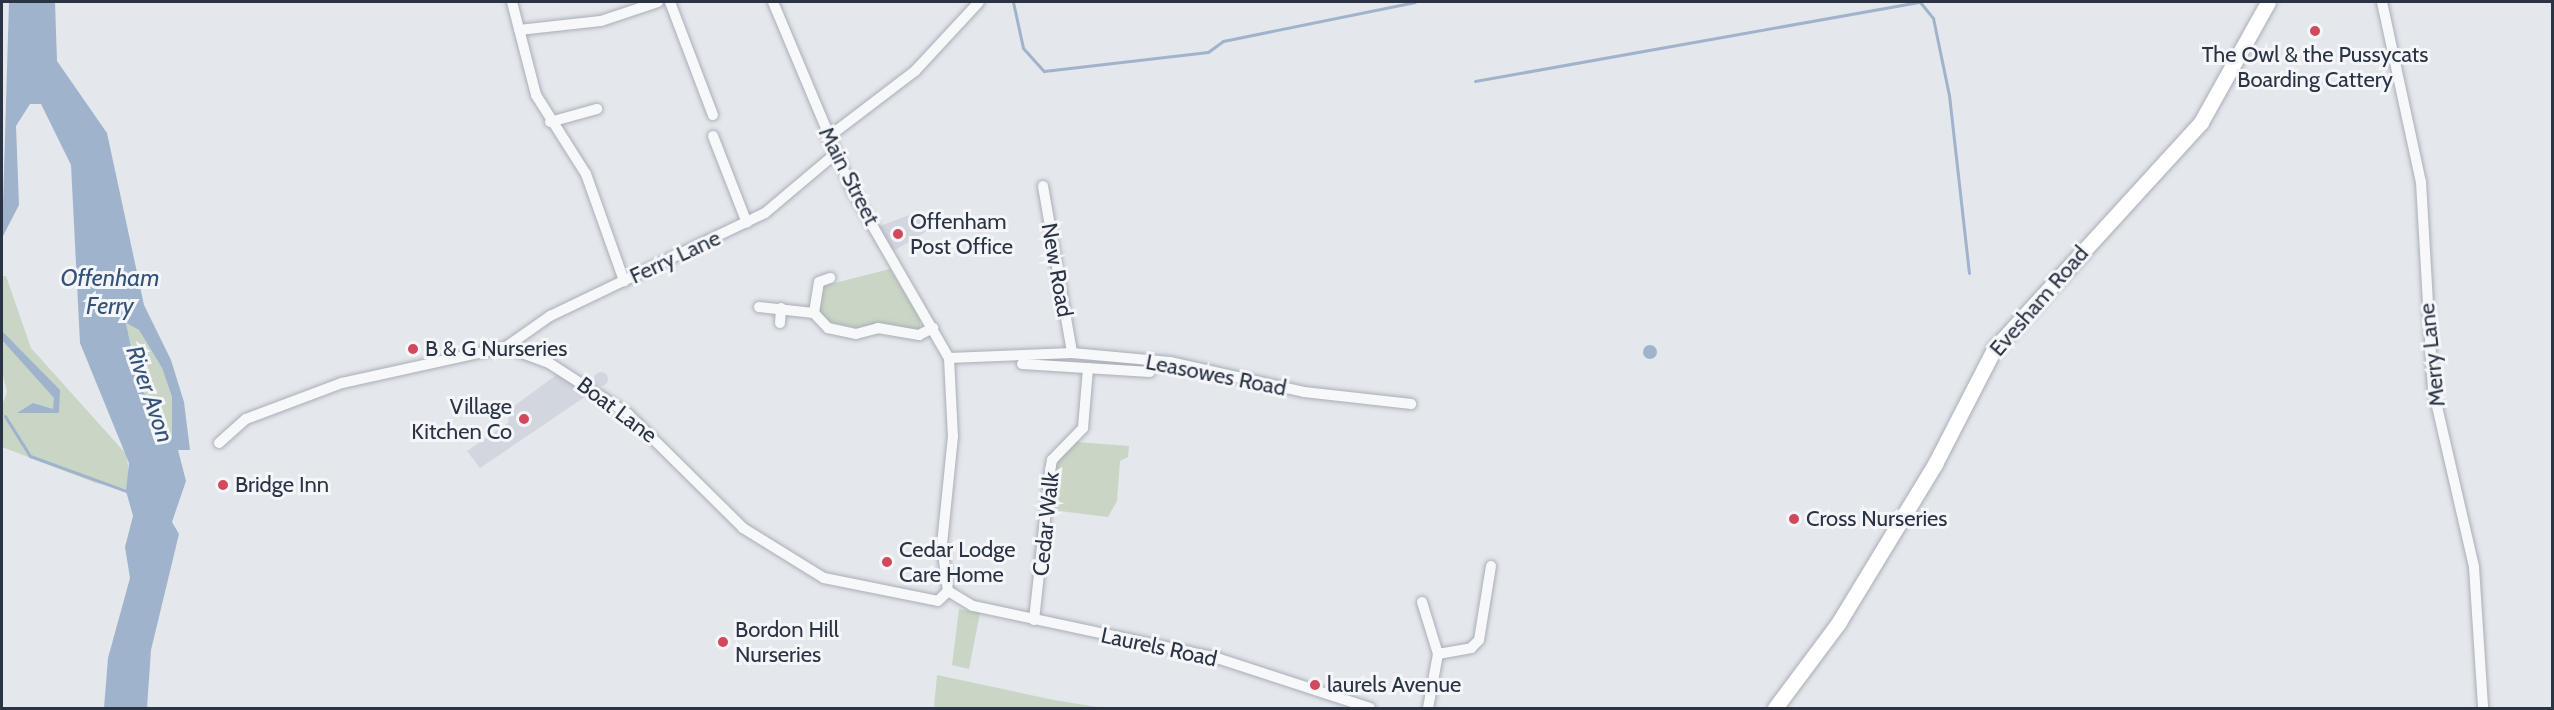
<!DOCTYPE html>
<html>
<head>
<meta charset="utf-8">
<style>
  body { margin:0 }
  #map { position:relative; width:2554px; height:710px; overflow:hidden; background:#e4e7ec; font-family:Cabin,sans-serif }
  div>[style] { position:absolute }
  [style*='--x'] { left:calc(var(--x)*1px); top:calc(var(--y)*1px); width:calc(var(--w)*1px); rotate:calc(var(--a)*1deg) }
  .built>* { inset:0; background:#d2d6de }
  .round { border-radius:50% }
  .green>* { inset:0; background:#c9d6c5 }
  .water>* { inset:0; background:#9fb4cc }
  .stream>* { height:3px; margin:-1.5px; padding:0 1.5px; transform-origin:1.5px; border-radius:1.5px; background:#9fb4cc }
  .roads { filter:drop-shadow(0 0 2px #a9aeb7) drop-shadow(0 0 2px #a9aeb7) }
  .street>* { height:10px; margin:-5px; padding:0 5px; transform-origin:5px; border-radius:5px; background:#f7f8fa }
  .secondary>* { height:15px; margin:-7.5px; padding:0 7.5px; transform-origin:7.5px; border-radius:7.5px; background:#fff }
  .dots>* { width:16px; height:16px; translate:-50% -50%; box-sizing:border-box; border:3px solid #f4f6f9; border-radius:50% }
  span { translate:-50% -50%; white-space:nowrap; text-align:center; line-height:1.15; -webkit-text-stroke:6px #f4f6f9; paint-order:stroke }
  .poi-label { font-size:22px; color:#2b3445 }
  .left { translate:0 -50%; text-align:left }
  .right { translate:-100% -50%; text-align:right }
  .street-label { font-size:22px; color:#2b3445 }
  .water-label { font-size:24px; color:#34527a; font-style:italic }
  .frame { position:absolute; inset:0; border:3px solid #2b3445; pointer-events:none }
</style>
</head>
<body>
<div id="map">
  <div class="built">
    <i style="clip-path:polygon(920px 211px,929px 230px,890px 253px,875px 228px)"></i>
    <i style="clip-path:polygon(563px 370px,595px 390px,480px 468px,467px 451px,508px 423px,510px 409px)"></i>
    <i class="round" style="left:594px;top:372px;width:14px;height:14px"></i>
  </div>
  <div class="green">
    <i style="clip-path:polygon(890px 269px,920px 319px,920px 330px,864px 330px,825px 321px,819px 311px,823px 286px)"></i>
    <i style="clip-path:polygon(2px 276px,6px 276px,31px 348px,127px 455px,130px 490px,96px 483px,2px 447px,2px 405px,7px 392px,2px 372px)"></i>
    <i style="clip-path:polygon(126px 323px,139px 330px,162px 368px,172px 397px,173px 438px,139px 385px)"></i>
    <i style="clip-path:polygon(1077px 442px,1129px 446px,1128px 457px,1120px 461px,1117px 501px,1108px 517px,1052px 510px,1056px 461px)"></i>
    <i style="clip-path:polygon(959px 609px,980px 613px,969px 669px,952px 665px)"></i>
    <i style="clip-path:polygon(937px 675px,1054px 700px,1103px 708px,934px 708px)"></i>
  </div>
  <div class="water">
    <i style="clip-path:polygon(evenodd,9px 2px,55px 2px,57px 61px,107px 133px,144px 305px,171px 360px,184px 402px,190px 450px,178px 450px,186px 481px,172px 522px,179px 534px,151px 650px,147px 708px,104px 708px,108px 658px,130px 578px,125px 547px,133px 516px,126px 491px,129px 463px,80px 343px,71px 165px,41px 104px,30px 104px,16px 126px,19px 205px,2px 238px,9px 2px,126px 323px,139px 330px,162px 368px,172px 397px,172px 437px,139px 385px,126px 323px)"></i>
    <i style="clip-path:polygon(2px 331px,60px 390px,59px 413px,17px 413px,33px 403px,53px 409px,54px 398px,2px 340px)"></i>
    <i class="round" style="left:1643px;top:345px;width:14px;height:14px"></i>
  </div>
  <div class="stream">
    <i style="--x:1013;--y:2;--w:47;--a:77.7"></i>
    <i style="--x:1023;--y:48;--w:31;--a:48"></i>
    <i style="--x:1044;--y:71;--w:165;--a:-6.6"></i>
    <i style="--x:1208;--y:52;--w:19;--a:-36"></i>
    <i style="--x:1223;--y:41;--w:196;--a:-11.5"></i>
    <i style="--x:1920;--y:2;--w:21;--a:51"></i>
    <i style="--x:1933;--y:18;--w:79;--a:78.3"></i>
    <i style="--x:1949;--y:95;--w:179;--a:83.6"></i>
    <i style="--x:1475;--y:81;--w:452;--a:-10.1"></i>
    <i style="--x:5;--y:416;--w:47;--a:58"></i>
    <i style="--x:30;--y:456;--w:102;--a:20"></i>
  </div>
  <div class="roads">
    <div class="street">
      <i style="--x:512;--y:2;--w:96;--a:75.5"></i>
      <i style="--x:536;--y:95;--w:93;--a:57.7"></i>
      <i style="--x:586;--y:174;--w:114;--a:70.4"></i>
      <i style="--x:670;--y:2;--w:121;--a:69.2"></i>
      <i style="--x:773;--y:2;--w:206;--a:67.2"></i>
      <i style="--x:853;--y:192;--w:192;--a:60"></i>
      <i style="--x:949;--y:358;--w:78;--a:87.1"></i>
      <i style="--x:953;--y:436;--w:110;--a:95.8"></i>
      <i style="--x:942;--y:545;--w:46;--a:82.6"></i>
      <i style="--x:948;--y:591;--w:29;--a:31"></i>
      <i style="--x:973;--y:606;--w:249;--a:12"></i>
      <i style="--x:1217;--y:658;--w:161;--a:18.1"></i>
      <i style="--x:2382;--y:2;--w:184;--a:77.8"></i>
      <i style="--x:2421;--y:182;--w:207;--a:86.7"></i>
      <i style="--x:2433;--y:389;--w:183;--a:77"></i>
      <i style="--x:2474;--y:567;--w:141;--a:86.3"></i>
      <i style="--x:519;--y:30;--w:82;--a:-6.3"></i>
      <i style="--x:601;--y:21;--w:60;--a:-18.4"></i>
      <i style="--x:550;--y:122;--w:49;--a:-15.5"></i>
      <i style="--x:713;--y:136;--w:93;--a:68.7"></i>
      <i style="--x:827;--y:138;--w:111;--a:-37.3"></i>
      <i style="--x:915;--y:71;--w:94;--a:-47.2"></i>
      <i style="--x:1043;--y:186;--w:169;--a:80.1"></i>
      <i style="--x:759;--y:307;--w:55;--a:6.2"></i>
      <i style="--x:814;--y:313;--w:21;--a:47"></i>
      <i style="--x:828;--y:328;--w:29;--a:12"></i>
      <i style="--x:856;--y:334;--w:23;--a:-15"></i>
      <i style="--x:878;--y:328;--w:42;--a:9.7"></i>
      <i style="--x:919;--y:335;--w:16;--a:-27"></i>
      <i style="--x:814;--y:313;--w:31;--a:-81"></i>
      <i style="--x:819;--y:282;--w:12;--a:-20"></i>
      <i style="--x:780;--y:323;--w:15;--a:-86"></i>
      <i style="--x:506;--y:347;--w:54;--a:-35.2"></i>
      <i style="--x:550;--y:316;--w:238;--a:-25.6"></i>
      <i style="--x:765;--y:213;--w:92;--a:-40.1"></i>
      <i style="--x:949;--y:358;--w:123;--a:-2.3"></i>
      <i style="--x:1072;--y:353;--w:98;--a:5.2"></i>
      <i style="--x:1170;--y:362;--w:137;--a:12.6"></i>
      <i style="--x:1304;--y:392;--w:108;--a:6.4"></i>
      <i style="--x:1022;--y:364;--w:128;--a:3.6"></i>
      <i style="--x:219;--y:443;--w:36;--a:-42"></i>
      <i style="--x:246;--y:419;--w:103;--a:-20.6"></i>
      <i style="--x:342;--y:383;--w:168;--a:-12.4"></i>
      <i style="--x:506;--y:347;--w:46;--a:20.4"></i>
      <i style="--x:549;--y:363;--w:94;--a:32.8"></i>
      <i style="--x:628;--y:414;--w:162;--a:44.7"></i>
      <i style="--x:743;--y:528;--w:95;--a:31.7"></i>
      <i style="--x:824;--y:578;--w:116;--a:11.4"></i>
      <i style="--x:938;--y:601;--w:14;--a:-45"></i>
      <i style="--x:1422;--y:602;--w:54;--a:72.9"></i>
      <i style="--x:1034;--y:620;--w:149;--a:-83.8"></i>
      <i style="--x:1050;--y:472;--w:12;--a:-81"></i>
      <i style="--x:1052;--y:460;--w:45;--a:-45.9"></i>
      <i style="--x:1083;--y:428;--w:60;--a:-85.2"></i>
      <i style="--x:1428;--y:708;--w:55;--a:-79.5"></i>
      <i style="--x:1438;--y:654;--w:34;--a:-10"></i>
      <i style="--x:1471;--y:648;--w:11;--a:-45"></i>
      <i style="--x:1479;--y:640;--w:75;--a:-80.8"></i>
    </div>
    <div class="secondary">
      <i style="--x:1775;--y:708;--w:107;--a:-53.3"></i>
      <i style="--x:1839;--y:622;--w:185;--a:-58.7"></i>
      <i style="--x:1935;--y:464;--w:129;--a:-62.8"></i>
      <i style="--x:1994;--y:349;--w:307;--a:-47.6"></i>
      <i style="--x:2201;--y:122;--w:137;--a:-60.8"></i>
    </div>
  </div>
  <div class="dots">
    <i style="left:2315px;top:31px;background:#d1495b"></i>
    <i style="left:898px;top:234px;background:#d1495b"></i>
    <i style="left:413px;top:349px;background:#d1495b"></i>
    <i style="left:524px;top:419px;background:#d1495b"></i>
    <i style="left:223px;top:485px;background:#d1495b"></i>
    <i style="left:1794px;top:519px;background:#d1495b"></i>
    <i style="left:887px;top:562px;background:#d1495b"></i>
    <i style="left:723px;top:642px;background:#d1495b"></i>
    <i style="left:1315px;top:685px;background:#d1495b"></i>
  </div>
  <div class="poi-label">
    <span style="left:2315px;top:67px">The Owl &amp; the Pussycats<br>Boarding Cattery</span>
    <span class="left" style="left:910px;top:234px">Offenham<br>Post Office</span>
    <span class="left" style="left:425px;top:349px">B &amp; G Nurseries</span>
    <span class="right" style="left:512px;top:419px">Village<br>Kitchen Co</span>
    <span class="left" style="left:235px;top:485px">Bridge Inn</span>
    <span class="left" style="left:1806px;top:519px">Cross Nurseries</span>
    <span class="left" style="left:899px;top:562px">Cedar Lodge<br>Care Home</span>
    <span class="left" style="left:735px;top:642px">Bordon Hill<br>Nurseries</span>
    <span class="left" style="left:1327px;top:685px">laurels Avenue</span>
  </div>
  <div class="street-label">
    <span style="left:849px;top:176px;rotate:63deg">Main Street</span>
    <span style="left:675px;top:257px;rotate:-25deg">Ferry Lane</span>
    <span style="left:1057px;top:270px;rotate:80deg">New Road</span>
    <span style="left:2039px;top:301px;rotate:-49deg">Evesham Road</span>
    <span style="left:2432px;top:355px;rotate:-96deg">Merry Lane</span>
    <span style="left:1216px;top:375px;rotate:11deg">Leasowes Road</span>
    <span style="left:617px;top:410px;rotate:37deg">Boat Lane</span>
    <span style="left:1046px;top:524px;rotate:-84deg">Cedar Walk</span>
    <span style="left:1159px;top:647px;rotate:12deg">Laurels Road</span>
  </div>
  <div class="water-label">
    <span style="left:110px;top:292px">Offenham<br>Ferry</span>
    <span style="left:150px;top:394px;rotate:71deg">River Avon</span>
  </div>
  <div class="frame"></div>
</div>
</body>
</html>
